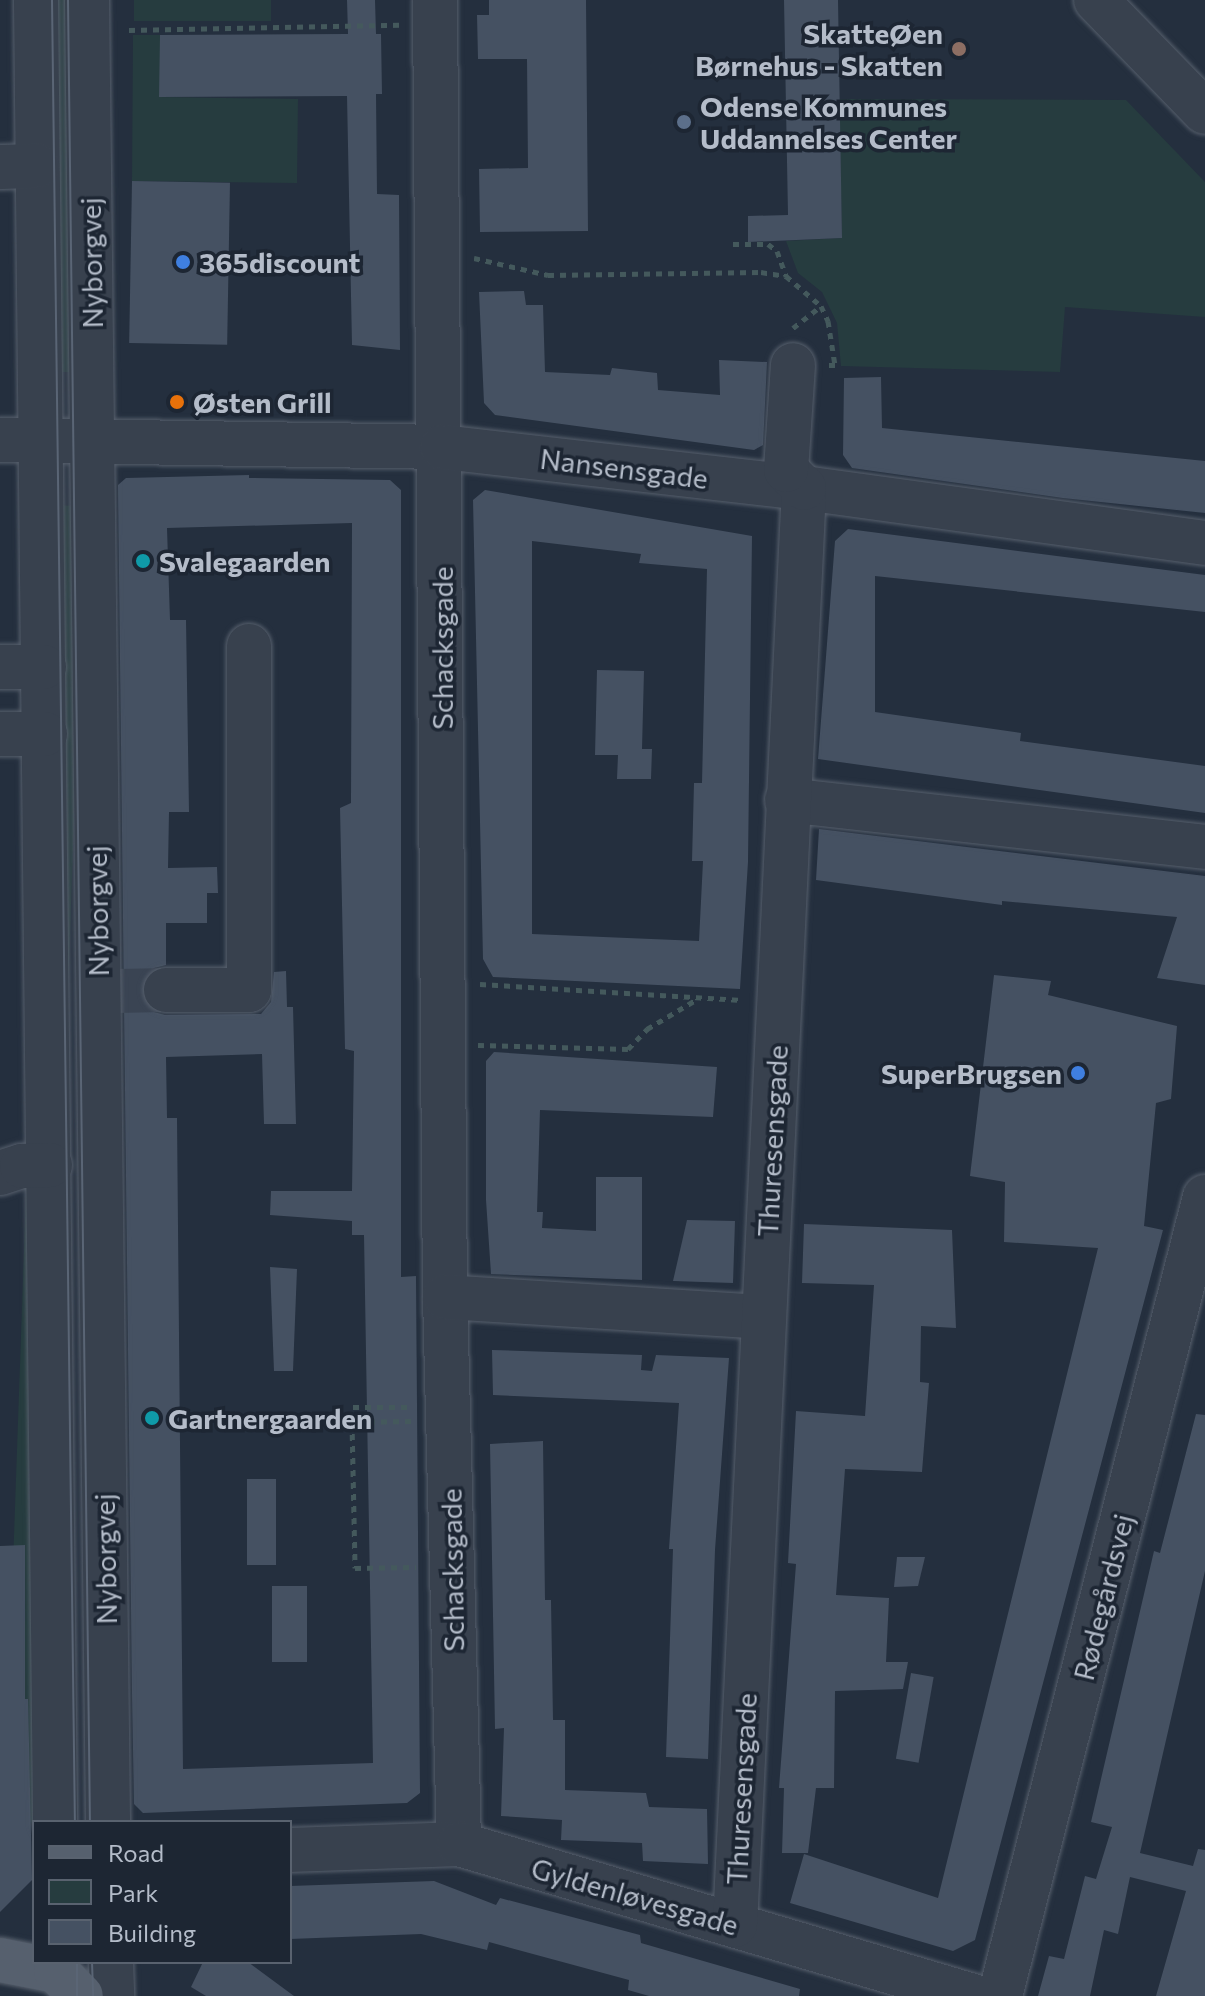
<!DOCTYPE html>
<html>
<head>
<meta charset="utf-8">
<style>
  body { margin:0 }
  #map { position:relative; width:1205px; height:1996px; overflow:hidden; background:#242f3e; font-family:Commissioner,sans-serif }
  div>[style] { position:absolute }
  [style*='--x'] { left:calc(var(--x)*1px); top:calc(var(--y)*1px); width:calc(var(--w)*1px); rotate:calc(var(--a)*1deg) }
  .green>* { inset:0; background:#263c3f; transform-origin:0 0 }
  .building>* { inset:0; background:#455162; transform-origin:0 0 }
  .minor-tunnel>* { height:44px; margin-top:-22px; transform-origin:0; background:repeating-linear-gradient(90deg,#3a4453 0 44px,transparent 0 66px) }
  .path>* { height:5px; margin-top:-2.5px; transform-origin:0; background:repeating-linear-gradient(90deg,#44595c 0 6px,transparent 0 12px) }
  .roads { filter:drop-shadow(0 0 2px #565f6c) drop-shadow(0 0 2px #565f6c) }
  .minor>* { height:44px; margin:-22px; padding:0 22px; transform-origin:22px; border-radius:22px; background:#38414e }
  .major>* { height:44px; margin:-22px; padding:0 22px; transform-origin:22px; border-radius:22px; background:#56606e }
  .tram>* { height:2px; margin:-1px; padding:0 1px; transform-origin:1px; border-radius:1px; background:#5a6575 }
  .dots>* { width:22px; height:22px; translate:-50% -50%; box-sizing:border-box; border:4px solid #1d2633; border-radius:50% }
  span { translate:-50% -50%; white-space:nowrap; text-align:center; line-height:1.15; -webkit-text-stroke:7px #1d2633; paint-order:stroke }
  .poi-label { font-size:28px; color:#b4bcc9; font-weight:700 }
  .right { translate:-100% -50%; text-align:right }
  .left { translate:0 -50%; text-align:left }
  .street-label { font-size:28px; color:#b4bcc9 }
  .legend { position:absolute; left:32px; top:1820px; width:260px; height:144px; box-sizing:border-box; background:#1d2633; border:2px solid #59626f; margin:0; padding:10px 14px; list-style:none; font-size:24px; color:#b4bcc9 }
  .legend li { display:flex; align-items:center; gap:16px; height:40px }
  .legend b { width:40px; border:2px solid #59626f }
</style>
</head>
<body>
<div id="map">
  <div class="green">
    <i style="left:42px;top:0;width:35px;height:372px"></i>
    <i style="left:134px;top:0;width:137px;height:21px"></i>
    <i style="clip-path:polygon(133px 35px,160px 35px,160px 97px,298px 99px,297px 183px,132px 181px)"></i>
    <i style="clip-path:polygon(839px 99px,1126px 100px,1205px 182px,1205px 317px,1065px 307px,1060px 372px,841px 366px,837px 323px,822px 292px,798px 273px,786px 241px,842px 238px)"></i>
    <i style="left:50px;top:505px;width:35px;height:1317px;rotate:2deg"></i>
  </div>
  <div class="building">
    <i style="clip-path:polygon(347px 0,375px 0,376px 34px,381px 34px,382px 94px,376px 94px,377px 194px,399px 195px,400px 350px,352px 345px,347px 96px,159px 97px,160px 35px,348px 34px)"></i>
    <i style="clip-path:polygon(489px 0,586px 0,588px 231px,480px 232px,479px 169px,528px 168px,527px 59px,478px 59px,477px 15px,489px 15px)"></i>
    <i style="clip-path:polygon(784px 0,838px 0,842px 238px,748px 242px,748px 216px,788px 215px)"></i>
    <i style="left:132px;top:181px;width:98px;height:162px;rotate:1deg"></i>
    <i style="clip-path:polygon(524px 291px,526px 305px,543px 305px,545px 372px,610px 375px,612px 368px,657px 373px,658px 390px,720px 395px,719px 360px,767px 362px,763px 445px,754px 450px,495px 415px,484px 403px,479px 292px)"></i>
    <i style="clip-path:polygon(881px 377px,882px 428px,1205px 461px,1205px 513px,1063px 498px,852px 468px,843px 455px,844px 378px)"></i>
    <i style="clip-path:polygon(evenodd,249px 475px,249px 478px,390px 480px,401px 490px,401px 1277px,416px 1276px,420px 1793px,407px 1803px,143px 1813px,134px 1804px,132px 1692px,118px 485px,126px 478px,249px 475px,352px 523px,351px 803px,340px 808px,345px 1049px,354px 1051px,352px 1191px,271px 1191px,270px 1215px,352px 1221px,352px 1235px,364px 1235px,373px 1763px,183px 1769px,177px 1118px,167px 1118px,166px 1057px,262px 1054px,264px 1124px,296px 1124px,293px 1007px,287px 1007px,286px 971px,274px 972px,271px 1002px,261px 1014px,165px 1015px,154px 1012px,145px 1003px,141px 991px,145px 977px,154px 968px,166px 965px,166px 923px,207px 923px,207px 893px,218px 893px,217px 867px,168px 868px,169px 812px,189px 812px,186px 620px,170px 620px,167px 528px,352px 523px)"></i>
    <i style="clip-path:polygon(evenodd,485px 490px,752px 536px,748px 862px,740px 989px,493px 977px,483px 959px,473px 500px,485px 490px,532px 541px,641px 554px,639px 563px,707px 569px,702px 783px,694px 783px,692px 861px,703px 861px,699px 941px,532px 934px,532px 541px)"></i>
    <i style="clip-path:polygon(848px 529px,1205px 575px,1205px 612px,875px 576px,875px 712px,1021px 733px,1020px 741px,1205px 766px,1205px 813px,818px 759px,835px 541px)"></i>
    <i style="clip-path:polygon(597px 670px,644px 671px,642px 749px,652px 749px,651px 779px,617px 779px,618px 755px,595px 755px)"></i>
    <i style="clip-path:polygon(819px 829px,1205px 876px,1205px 985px,1157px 978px,1177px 917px,1002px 901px,1002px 905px,816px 880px)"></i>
    <i style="clip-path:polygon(994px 975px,1051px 981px,1048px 995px,1177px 1026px,1171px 1099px,1156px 1103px,1144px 1226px,1163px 1230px,975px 1940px,953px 1951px,790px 1903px,804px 1854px,938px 1898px,1098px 1248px,1004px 1242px,1005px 1182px,970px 1176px)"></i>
    <i style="clip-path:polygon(494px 1052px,717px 1067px,713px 1117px,540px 1110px,537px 1212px,543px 1212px,542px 1228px,596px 1231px,596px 1177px,642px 1177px,642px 1280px,491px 1274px,486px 1200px,486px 1061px)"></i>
    <i style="clip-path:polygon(687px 1220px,735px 1221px,733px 1283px,673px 1281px)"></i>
    <i style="clip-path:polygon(804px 1224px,952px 1230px,956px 1328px,921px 1326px,920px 1382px,929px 1383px,922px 1472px,845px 1469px,836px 1595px,889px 1598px,886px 1662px,908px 1662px,903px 1689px,835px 1691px,834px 1788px,816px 1788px,808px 1853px,782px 1853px,784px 1788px,779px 1788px,796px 1564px,788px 1563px,796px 1411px,865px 1416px,874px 1285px,802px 1283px)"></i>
    <i style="clip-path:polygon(270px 1267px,297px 1269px,293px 1371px,274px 1371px)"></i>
    <i style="clip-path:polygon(492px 1350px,642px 1355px,641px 1370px,652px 1371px,656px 1355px,729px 1358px,715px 1550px,708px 1759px,666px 1757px,673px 1549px,669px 1549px,679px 1403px,493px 1395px)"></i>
    <i style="clip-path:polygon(1196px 1414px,1205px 1415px,1205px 1571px,1140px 1853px,1193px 1866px,1198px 1849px,1205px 1850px,1205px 1996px,1156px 1996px,1186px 1891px,1130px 1877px,1118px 1934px,1104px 1930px,1090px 1996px,1038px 1996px,1049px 1956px,1064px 1959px,1085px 1876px,1096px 1879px,1112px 1827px,1091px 1822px,1154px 1551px,1160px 1553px)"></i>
    <i style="clip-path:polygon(543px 1441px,545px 1600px,551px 1600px,553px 1720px,565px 1720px,565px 1790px,646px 1793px,649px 1807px,707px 1809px,708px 1864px,643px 1861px,642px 1843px,561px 1840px,562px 1820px,501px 1816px,504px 1728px,495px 1729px,490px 1444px)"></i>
    <i style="left:247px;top:1479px;width:29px;height:86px"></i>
    <i style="clip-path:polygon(25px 1545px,25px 1699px,28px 1699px,32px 1880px,0 1912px,0 1546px)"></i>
    <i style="clip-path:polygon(897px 1557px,925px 1557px,918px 1586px,894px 1587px)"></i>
    <i style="left:272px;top:1586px;width:35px;height:76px"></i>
    <i style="left:911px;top:1673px;width:23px;height:87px;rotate:10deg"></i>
    <i style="clip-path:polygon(434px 1881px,496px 1905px,500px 1898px,640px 1935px,641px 1943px,800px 1989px,799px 1996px,649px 1996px,628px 1990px,629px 1980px,489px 1942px,487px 1950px,421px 1934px,290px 1939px,290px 1886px)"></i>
    <i style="clip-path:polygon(203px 1962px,248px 1962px,294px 1996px,206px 1996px,191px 1987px)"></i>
  </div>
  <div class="minor-tunnel">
    <i style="--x:117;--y:991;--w:49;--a:-1.2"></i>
  </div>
  <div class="path">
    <i style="--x:129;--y:30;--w:271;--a:-1.1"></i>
    <i style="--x:733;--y:244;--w:35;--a:0"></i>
    <i style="--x:768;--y:244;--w:11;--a:38"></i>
    <i style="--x:777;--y:251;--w:27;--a:70"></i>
    <i style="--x:474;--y:258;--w:76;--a:12.9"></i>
    <i style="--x:548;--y:275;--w:213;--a:-0.8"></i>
    <i style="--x:761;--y:272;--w:25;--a:9"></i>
    <i style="--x:786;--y:276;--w:46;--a:40.6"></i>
    <i style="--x:821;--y:306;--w:17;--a:65"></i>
    <i style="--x:828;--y:321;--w:45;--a:81"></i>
    <i style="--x:835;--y:365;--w:8;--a:180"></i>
    <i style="--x:793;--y:328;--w:36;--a:-38"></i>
    <i style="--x:480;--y:984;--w:262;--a:3.5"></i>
    <i style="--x:478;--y:1045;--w:150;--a:1.5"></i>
    <i style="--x:628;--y:1049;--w:28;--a:-46"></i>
    <i style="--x:647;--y:1029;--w:61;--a:-30.8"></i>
    <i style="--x:353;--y:1407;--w:59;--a:0"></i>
    <i style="--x:411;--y:1421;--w:59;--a:179"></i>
    <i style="--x:352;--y:1422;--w:146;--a:88.8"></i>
    <i style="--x:355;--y:1568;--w:61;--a:-0.9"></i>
  </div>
  <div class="roads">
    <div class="minor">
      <i style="--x:36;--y:0;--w:1822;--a:89.4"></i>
      <i style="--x:87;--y:0;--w:1822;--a:89.34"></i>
      <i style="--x:435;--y:0;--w:1297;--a:89.56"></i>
      <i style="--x:445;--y:1297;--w:547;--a:88.53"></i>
      <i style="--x:1096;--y:0;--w:156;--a:45.8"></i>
      <i style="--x:0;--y:167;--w:37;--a:-2"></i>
      <i style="--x:0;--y:440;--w:442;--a:0.9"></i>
      <i style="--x:442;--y:447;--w:364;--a:6.5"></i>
      <i style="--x:804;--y:488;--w:405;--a:7.8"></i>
      <i style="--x:0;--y:667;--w:44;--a:0"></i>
      <i style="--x:0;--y:734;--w:45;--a:0"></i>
      <i style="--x:787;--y:800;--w:421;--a:6.4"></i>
      <i style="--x:166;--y:990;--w:83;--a:0"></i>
      <i style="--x:249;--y:990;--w:344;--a:-90"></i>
      <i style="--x:0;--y:1173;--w:23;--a:-18"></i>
      <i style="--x:22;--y:1166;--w:28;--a:-2"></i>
      <i style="--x:445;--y:1297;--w:319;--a:3.6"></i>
      <i style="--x:290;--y:1850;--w:169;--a:-2"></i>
      <i style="--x:459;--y:1844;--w:536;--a:16.47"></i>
      <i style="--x:735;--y:1925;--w:1439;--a:-87.25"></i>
      <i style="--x:804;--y:488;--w:25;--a:-135"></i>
      <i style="--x:786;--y:470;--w:105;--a:-86.2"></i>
      <i style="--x:111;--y:1962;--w:34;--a:88"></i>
      <i style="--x:1000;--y:1996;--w:825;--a:-75.61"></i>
    </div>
    <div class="major">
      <i style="--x:0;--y:1960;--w:57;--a:11.1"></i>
      <i style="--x:56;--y:1971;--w:35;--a:45"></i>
    </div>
  </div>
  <div class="tram">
    <i style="--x:52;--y:0;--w:1822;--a:89.28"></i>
    <i style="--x:68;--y:0;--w:1822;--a:89.31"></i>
    <i style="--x:77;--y:1962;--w:34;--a:90"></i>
    <i style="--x:92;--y:1962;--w:34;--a:88"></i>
  </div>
  <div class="dots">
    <i style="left:959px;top:49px;background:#8d6e63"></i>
    <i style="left:684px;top:122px;background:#5c6f8a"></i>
    <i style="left:183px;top:262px;background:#3f7fe0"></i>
    <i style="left:177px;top:402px;background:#e8710a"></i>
    <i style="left:143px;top:561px;background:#0f9aa8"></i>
    <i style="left:1078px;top:1073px;background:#3f7fe0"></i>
    <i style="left:152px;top:1418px;background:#0f9aa8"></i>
  </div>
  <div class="poi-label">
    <span class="right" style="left:943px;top:49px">SkatteØen<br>Børnehus - Skatten</span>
    <span class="left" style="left:700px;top:122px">Odense Kommunes<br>Uddannelses Center</span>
    <span class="left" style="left:199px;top:262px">365discount</span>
    <span class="left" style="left:193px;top:402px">Østen Grill</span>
    <span class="left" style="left:159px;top:561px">Svalegaarden</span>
    <span class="right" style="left:1062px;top:1073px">SuperBrugsen</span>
    <span class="left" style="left:168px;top:1418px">Gartnergaarden</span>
  </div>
  <div class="street-label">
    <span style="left:91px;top:263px;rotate:-91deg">Nyborgvej</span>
    <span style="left:624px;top:468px;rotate:7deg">Nansensgade</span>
    <span style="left:442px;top:648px;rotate:-90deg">Schacksgade</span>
    <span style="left:97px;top:911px;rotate:-91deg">Nyborgvej</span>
    <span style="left:772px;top:1141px;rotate:-87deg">Thuresensgade</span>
    <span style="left:105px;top:1559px;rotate:-91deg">Nyborgvej</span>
    <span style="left:452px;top:1570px;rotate:-91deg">Schacksgade</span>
    <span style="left:1103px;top:1597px;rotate:-76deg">Rødegårdsvej</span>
    <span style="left:741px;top:1789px;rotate:-87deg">Thuresensgade</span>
    <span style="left:635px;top:1896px;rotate:16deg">Gyldenløvesgade</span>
  </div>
  <ul class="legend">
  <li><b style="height:10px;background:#56606e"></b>Road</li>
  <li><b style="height:22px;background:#263c3f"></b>Park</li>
  <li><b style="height:22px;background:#455162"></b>Building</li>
  </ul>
</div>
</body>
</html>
